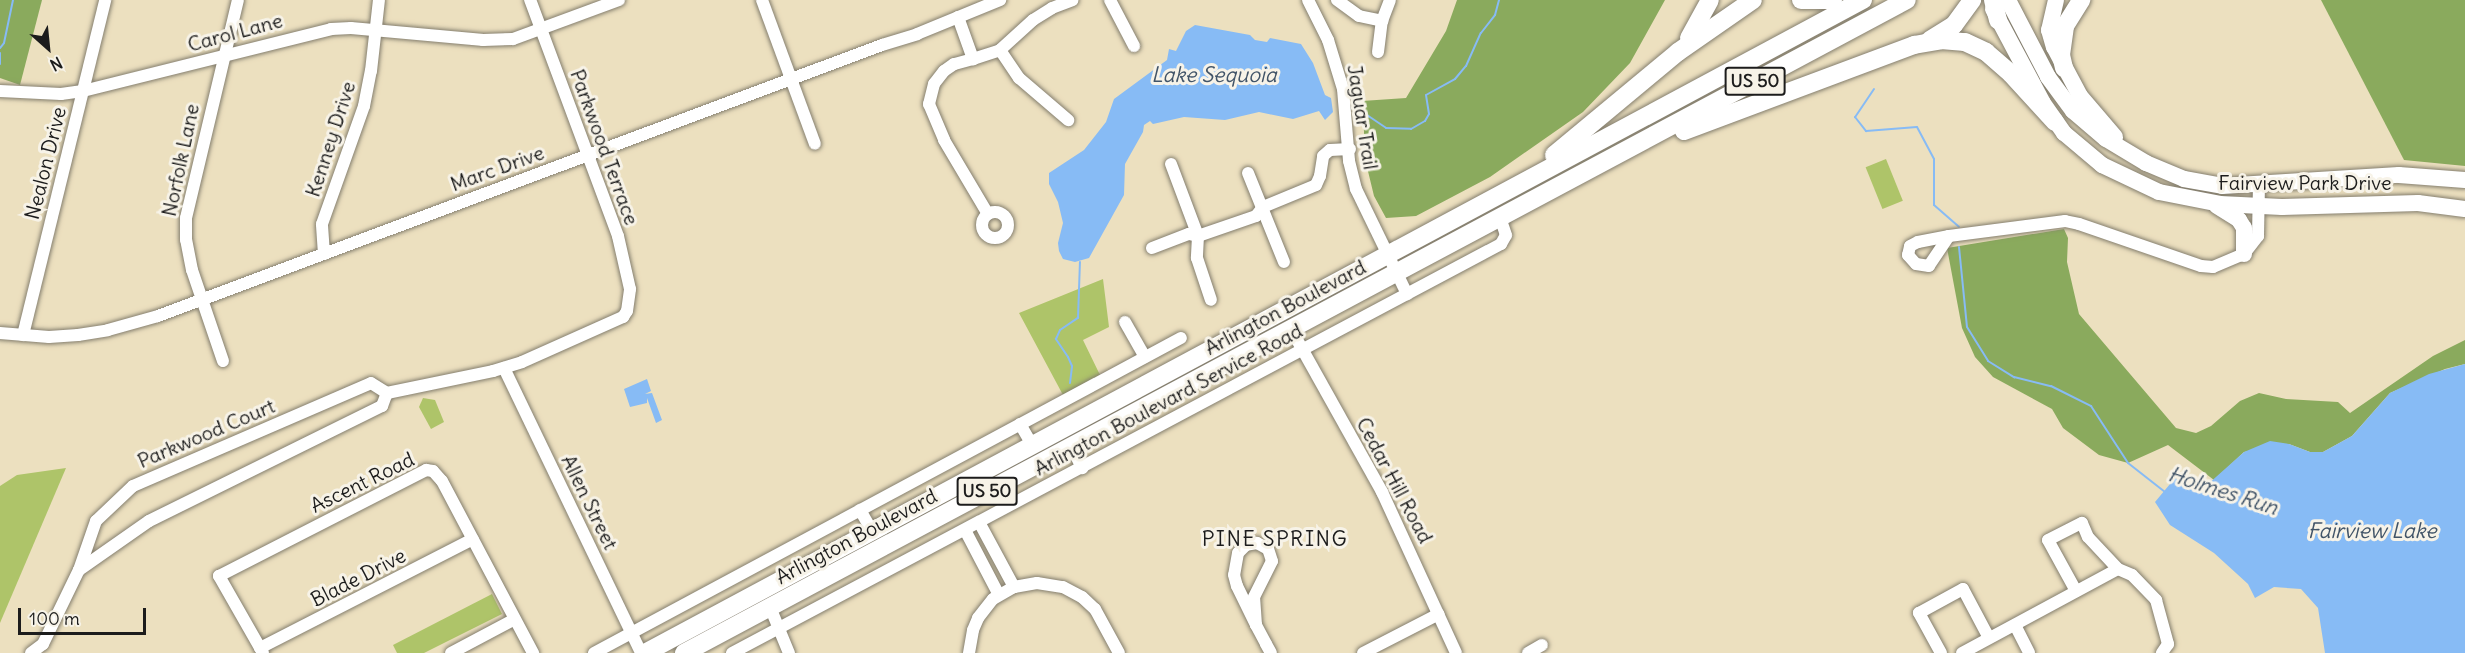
<!DOCTYPE html>
<html>
<head>
<meta charset="utf-8">
<style>
  body { margin:0 }
  #map { position:relative; width:2465px; height:653px; overflow:hidden; background:#ece0bf; font-family:Delius,sans-serif }
  div>[style] { position:absolute }
  [style*='--x'] { left:calc(var(--x)*1px); top:calc(var(--y)*1px); width:calc(var(--w)*1px); rotate:calc(var(--a)*1deg) }
  .green>* { inset:0; background:#aec469; transform-origin:0 0 }
  .forest>* { inset:0; background:#8aaa5d }
  .water>* { inset:0; background:#87bbf5 }
  .stream>* { height:2px; margin:-1px; padding:0 1px; transform-origin:1px; border-radius:1px; background:#87bbf5 }
  .roads { filter:drop-shadow(0 0 2px #847e6e) drop-shadow(0 0 2px #847e6e) }
  .minor>* { height:12px; margin:-6px; padding:0 6px; transform-origin:6px; border-radius:6px; background:#fff }
  .minor>.ring { margin:-6px; padding:0; box-sizing:content-box; background:none; border:12px solid #fff; border-radius:50% }
  .major>* { height:16px; margin:-8px; padding:0 8px; transform-origin:8px; border-radius:8px; background:#fff }
  .highway>* { height:18px; margin:-9px; padding:0 9px; transform-origin:9px; border-radius:9px; background:#fff }
  span { translate:-50% -50%; white-space:nowrap; text-align:center; line-height:1.15; -webkit-text-stroke:6px #f7f3e8; paint-order:stroke }
  .shield-label span { padding:2px 4px; background:#f7f3e8; border:2px solid; border-radius:4px; -webkit-text-stroke-width:0 }
  .shield-label { font-size:18px; color:#1c1c1c; font-weight:700 }
  .street-label { font-size:20px; color:#1c1c1c }
  .water-label { font-size:21px; color:#415468; font-style:italic }
  .neighbourhood-label { font-size:21px; color:#1c1c1c; letter-spacing:1.5px }
  .north { position:absolute; left:18px; top:18px; width:60px; height:60px; -webkit-text-stroke:4px #f7f3e8; paint-order:stroke; rotate:153deg; font-size:16px; font-weight:700; line-height:24px; text-align:center; color:#1c1c1c }
  .north::after { content:''; display:block; margin:auto; width:21px; height:27px; background:#1c1c1c; clip-path:polygon(50% 0,100% 100%,50% 72%,0 100%) }
  .scale { position:absolute; left:18px; top:608px; width:128px; height:27px; box-sizing:border-box; border:3px solid #1c1c1c; border-top:0; padding-left:8px; font-size:18px; line-height:21px; white-space:nowrap; color:#1c1c1c; -webkit-text-stroke:4px #f7f3e8; paint-order:stroke }
</style>
</head>
<body>
<div id="map">
  <div class="green">
    <i style="left:1886px;top:159px;width:45px;height:22px;rotate:68deg"></i>
    <i style="clip-path:polygon(1103px 279px,1109px 327px,1083px 340px,1100px 375px,1063px 395px,1019px 313px)"></i>
    <i style="clip-path:polygon(423px 398px,435px 400px,444px 422px,431px 429px,419px 407px)"></i>
    <i style="clip-path:polygon(66px 468px,0 623px,0 486px,17px 475px)"></i>
    <i style="clip-path:polygon(492px 594px,502px 614px,424px 653px,397px 653px,393px 645px)"></i>
  </div>
  <div class="forest">
    <i style="clip-path:polygon(0 0,42px 0,20px 85px,0 78px)"></i>
    <i style="clip-path:polygon(1457px 0,1665px 0,1630px 63px,1583px 112px,1490px 177px,1416px 216px,1386px 218px,1374px 196px,1366px 163px,1362px 101px,1406px 98px,1446px 31px)"></i>
    <i style="clip-path:polygon(2321px 0,2465px 0,2465px 166px,2404px 160px)"></i>
    <i style="clip-path:polygon(2064px 229px,2068px 238px,2067px 262px,2079px 314px,2176px 428px,2196px 433px,2211px 426px,2240px 401px,2259px 393px,2286px 399px,2338px 402px,2350px 413px,2433px 356px,2465px 340px,2465px 364px,2445px 369px,2390px 393px,2352px 436px,2323px 452px,2310px 452px,2289px 444px,2244px 452px,2214px 480px,2168px 445px,2128px 463px,2099px 455px,2063px 428px,2052px 409px,1993px 377px,1975px 357px,1962px 328px,1947px 248px)"></i>
  </div>
  <div class="water">
    <i style="clip-path:polygon(1195px 25px,1250px 35px,1255px 40px,1267px 42px,1270px 38px,1301px 44px,1313px 63px,1325px 95px,1331px 98px,1333px 112px,1325px 120px,1319px 111px,1293px 119px,1259px 112px,1225px 120px,1184px 117px,1153px 124px,1150px 121px,1144px 125px,1143px 132px,1125px 164px,1124px 195px,1089px 258px,1075px 262px,1063px 259px,1059px 251px,1058px 243px,1063px 223px,1058px 202px,1049px 184px,1049px 173px,1084px 150px,1106px 122px,1114px 99px,1167px 60px,1169px 49px,1176px 51px,1186px 31px)"></i>
    <i style="clip-path:polygon(2465px 364px,2465px 653px,2325px 653px,2318px 608px,2301px 589px,2274px 587px,2255px 598px,2248px 584px,2214px 553px,2170px 525px,2155px 502px,2175px 478px,2189px 485px,2207px 485px,2244px 452px,2270px 441px,2289px 444px,2310px 452px,2323px 452px,2352px 436px,2390px 393px,2429px 374px)"></i>
    <i style="clip-path:polygon(647px 379px,651px 391px,645px 394px,652px 393px,662px 420px,656px 423px,647px 398px,647px 403px,630px 407px,624px 389px)"></i>
  </div>
  <div class="stream">
    <i style="--x:0;--y:48;--w:6;--a:-51"></i>
    <i style="--x:4;--y:43;--w:44;--a:-78.2"></i>
    <i style="--x:0;--y:53;--w:11;--a:90"></i>
    <i style="--x:1874;--y:89;--w:34;--a:124"></i>
    <i style="--x:1855;--y:117;--w:18;--a:52"></i>
    <i style="--x:1866;--y:131;--w:51;--a:-4.5"></i>
    <i style="--x:1917;--y:127;--w:36;--a:62"></i>
    <i style="--x:1934;--y:159;--w:46;--a:90"></i>
    <i style="--x:1934;--y:205;--w:33;--a:41"></i>
    <i style="--x:1361;--y:111;--w:30;--a:34"></i>
    <i style="--x:1386;--y:128;--w:25;--a:2"></i>
    <i style="--x:1411;--y:129;--w:16;--a:-30"></i>
    <i style="--x:1425;--y:121;--w:8;--a:-60"></i>
    <i style="--x:1429;--y:114;--w:19;--a:-99"></i>
    <i style="--x:1426;--y:95;--w:33;--a:-29"></i>
    <i style="--x:1455;--y:79;--w:17;--a:-50"></i>
    <i style="--x:1466;--y:66;--w:36;--a:-66"></i>
    <i style="--x:1481;--y:33;--w:23;--a:-52"></i>
    <i style="--x:1495;--y:15;--w:16;--a:-75"></i>
    <i style="--x:1959;--y:247;--w:80;--a:84.3"></i>
    <i style="--x:1967;--y:327;--w:40;--a:58"></i>
    <i style="--x:1988;--y:361;--w:31;--a:32"></i>
    <i style="--x:2014;--y:377;--w:38;--a:14"></i>
    <i style="--x:2051;--y:386;--w:45;--a:26.6"></i>
    <i style="--x:2091;--y:406;--w:68;--a:57"></i>
    <i style="--x:2128;--y:463;--w:47;--a:38.1"></i>
    <i style="--x:1070;--y:383;--w:17;--a:-83"></i>
    <i style="--x:1072;--y:366;--w:10;--a:-114"></i>
    <i style="--x:1068;--y:357;--w:22;--a:-124"></i>
    <i style="--x:1056;--y:339;--w:10;--a:-66"></i>
    <i style="--x:1060;--y:330;--w:22;--a:-34"></i>
    <i style="--x:1078;--y:318;--w:56;--a:-88"></i>
  </div>
  <div class="roads">
    <div class="minor">
      <i style="--x:762;--y:0;--w:153;--a:69.8"></i>
      <i style="--x:1110;--y:0;--w:52;--a:62.4"></i>
      <i style="--x:1308;--y:0;--w:45;--a:63.4"></i>
      <i style="--x:1328;--y:40;--w:51;--a:73"></i>
      <i style="--x:1343;--y:89;--w:72;--a:85.2"></i>
      <i style="--x:1349;--y:161;--w:29;--a:76"></i>
      <i style="--x:1356;--y:189;--w:117;--a:64.1"></i>
      <i style="--x:1337;--y:0;--w:27;--a:36"></i>
      <i style="--x:1359;--y:16;--w:24;--a:12"></i>
      <i style="--x:958;--y:17;--w:45;--a:70.3"></i>
      <i style="--x:973;--y:59;--w:28;--a:-18"></i>
      <i style="--x:1000;--y:50;--w:45;--a:-42.3"></i>
      <i style="--x:1033;--y:20;--w:22;--a:-32"></i>
      <i style="--x:1052;--y:8;--w:22;--a:-21"></i>
      <i style="--x:1000;--y:50;--w:34;--a:56"></i>
      <i style="--x:1019;--y:78;--w:65;--a:40.6"></i>
      <i style="--x:1378;--y:52;--w:31;--a:-83"></i>
      <i style="--x:1382;--y:21;--w:22;--a:-69"></i>
      <i style="--x:973;--y:59;--w:20;--a:165"></i>
      <i style="--x:954;--y:64;--w:12;--a:145"></i>
      <i style="--x:944;--y:71;--w:16;--a:128"></i>
      <i style="--x:934;--y:84;--w:21;--a:104"></i>
      <i style="--x:929;--y:104;--w:39;--a:67"></i>
      <i style="--x:944;--y:140;--w:86;--a:59.3"></i>
      <i style="--x:0;--y:91;--w:61;--a:2.8"></i>
      <i style="--x:61;--y:94;--w:22;--a:-8"></i>
      <i style="--x:83;--y:91;--w:256;--a:-14"></i>
      <i style="--x:331;--y:29;--w:20;--a:-3"></i>
      <i style="--x:351;--y:28;--w:133;--a:5.2"></i>
      <i style="--x:483;--y:40;--w:30;--a:-2"></i>
      <i style="--x:513;--y:39;--w:113;--a:-20.2"></i>
      <i style="--x:1171;--y:164;--w:77;--a:69.4"></i>
      <i style="--x:1198;--y:236;--w:22;--a:93"></i>
      <i style="--x:1197;--y:258;--w:44;--a:71.6"></i>
      <i style="--x:1248;--y:173;--w:96;--a:68"></i>
      <i class="ring" style="left:982px;top:212px;width:14px;height:14px"></i>
      <i style="--x:1949;--y:236;--w:36;--a:124"></i>
      <i style="--x:1929;--y:266;--w:13;--a:-171"></i>
      <i style="--x:1916;--y:264;--w:12;--a:-132"></i>
      <i style="--x:1908;--y:255;--w:9;--a:-77"></i>
      <i style="--x:1910;--y:246;--w:9;--a:-27"></i>
      <i style="--x:1918;--y:242;--w:32;--a:-11"></i>
      <i style="--x:1949;--y:236;--w:117;--a:-7.4"></i>
      <i style="--x:2065;--y:221;--w:14;--a:12"></i>
      <i style="--x:2079;--y:224;--w:129;--a:19"></i>
      <i style="--x:2201;--y:266;--w:12;--a:5"></i>
      <i style="--x:2213;--y:267;--w:34;--a:-23"></i>
      <i style="--x:2244;--y:254;--w:23;--a:-52"></i>
      <i style="--x:2258;--y:236;--w:52;--a:-88.9"></i>
      <i style="--x:1152;--y:248;--w:40;--a:-21"></i>
      <i style="--x:1189;--y:234;--w:9;--a:13"></i>
      <i style="--x:1198;--y:236;--w:61;--a:-19"></i>
      <i style="--x:1256;--y:216;--w:11;--a:-52"></i>
      <i style="--x:1263;--y:207;--w:57;--a:-22.5"></i>
      <i style="--x:1316;--y:185;--w:10;--a:-66"></i>
      <i style="--x:1320;--y:176;--w:20;--a:-81"></i>
      <i style="--x:1323;--y:156;--w:9;--a:-41"></i>
      <i style="--x:1330;--y:150;--w:20;--a:-3"></i>
      <i style="--x:324;--y:254;--w:30;--a:-94"></i>
      <i style="--x:322;--y:224;--w:125;--a:-70.4"></i>
      <i style="--x:364;--y:106;--w:36;--a:-79"></i>
      <i style="--x:371;--y:71;--w:71;--a:-83.6"></i>
      <i style="--x:1125;--y:322;--w:40;--a:60.3"></i>
      <i style="--x:1291;--y:329;--w:187;--a:60.8"></i>
      <i style="--x:1382;--y:492;--w:177;--a:65.3"></i>
      <i style="--x:0;--y:333;--w:49;--a:4.7"></i>
      <i style="--x:49;--y:337;--w:29;--a:-4"></i>
      <i style="--x:78;--y:335;--w:30;--a:-9"></i>
      <i style="--x:108;--y:330;--w:52;--a:-15.6"></i>
      <i style="--x:158;--y:316;--w:773;--a:-20.52"></i>
      <i style="--x:882;--y:45;--w:37;--a:-17"></i>
      <i style="--x:917;--y:34;--w:90;--a:-22.3"></i>
      <i style="--x:23;--y:335;--w:345;--a:-76.2"></i>
      <i style="--x:223;--y:361;--w:96;--a:-108.8"></i>
      <i style="--x:192;--y:270;--w:31;--a:-101"></i>
      <i style="--x:186;--y:240;--w:22;--a:-90"></i>
      <i style="--x:186;--y:218;--w:224;--a:-76.6"></i>
      <i style="--x:504;--y:368;--w:316;--a:64.3"></i>
      <i style="--x:1020;--y:424;--w:24;--a:60"></i>
      <i style="--x:1071;--y:446;--w:25;--a:63"></i>
      <i style="--x:860;--y:510;--w:24;--a:60"></i>
      <i style="--x:979;--y:522;--w:74;--a:61.7"></i>
      <i style="--x:965;--y:530;--w:73;--a:62.4"></i>
      <i style="--x:79;--y:570;--w:52;--a:-70.9"></i>
      <i style="--x:96;--y:521;--w:51;--a:-43.4"></i>
      <i style="--x:133;--y:486;--w:259;--a:-23.4"></i>
      <i style="--x:371;--y:383;--w:19;--a:32"></i>
      <i style="--x:387;--y:393;--w:108;--a:-11.7"></i>
      <i style="--x:493;--y:371;--w:30;--a:-17"></i>
      <i style="--x:522;--y:362;--w:111;--a:-24"></i>
      <i style="--x:623;--y:317;--w:7;--a:-56"></i>
      <i style="--x:627;--y:311;--w:22;--a:-82"></i>
      <i style="--x:630;--y:289;--w:54;--a:-102.8"></i>
      <i style="--x:618;--y:236;--w:252;--a:-110.4"></i>
      <i style="--x:2076;--y:591;--w:58;--a:-118.8"></i>
      <i style="--x:2048;--y:540;--w:38;--a:-27"></i>
      <i style="--x:2082;--y:523;--w:15;--a:67"></i>
      <i style="--x:2088;--y:537;--w:44;--a:46.8"></i>
      <i style="--x:2118;--y:569;--w:15;--a:23"></i>
      <i style="--x:2132;--y:575;--w:35;--a:46"></i>
      <i style="--x:2156;--y:600;--w:46;--a:74.7"></i>
      <i style="--x:2168;--y:644;--w:11;--a:124"></i>
      <i style="--x:770;--y:607;--w:50;--a:67.6"></i>
      <i style="--x:1256;--y:625;--w:28;--a:-94"></i>
      <i style="--x:1254;--y:597;--w:40;--a:-63.4"></i>
      <i style="--x:1272;--y:561;--w:13;--a:-108"></i>
      <i style="--x:1268;--y:549;--w:13;--a:-151"></i>
      <i style="--x:1257;--y:543;--w:11;--a:170"></i>
      <i style="--x:1246;--y:545;--w:11;--a:135"></i>
      <i style="--x:1238;--y:553;--w:22;--a:100"></i>
      <i style="--x:1234;--y:575;--w:11;--a:75"></i>
      <i style="--x:1237;--y:586;--w:43;--a:64"></i>
      <i style="--x:1256;--y:625;--w:21;--a:62"></i>
      <i style="--x:1266;--y:644;--w:10;--a:61"></i>
      <i style="--x:2015;--y:625;--w:31;--a:63"></i>
      <i style="--x:260;--y:648;--w:239;--a:-27.1"></i>
      <i style="--x:31;--y:653;--w:15;--a:-37"></i>
      <i style="--x:43;--y:644;--w:82;--a:-64.1"></i>
      <i style="--x:79;--y:570;--w:85;--a:-35"></i>
      <i style="--x:149;--y:521;--w:260;--a:-26.3"></i>
      <i style="--x:382;--y:406;--w:14;--a:-69"></i>
      <i style="--x:263;--y:653;--w:89;--a:-119.7"></i>
      <i style="--x:219;--y:576;--w:233;--a:-27.1"></i>
      <i style="--x:426;--y:470;--w:7;--a:8"></i>
      <i style="--x:433;--y:471;--w:13;--a:48"></i>
      <i style="--x:442;--y:481;--w:195;--a:62.1"></i>
      <i style="--x:451;--y:653;--w:72;--a:-28"></i>
      <i style="--x:594;--y:653;--w:666;--a:-28.22"></i>
      <i style="--x:732;--y:653;--w:871;--a:-28.01"></i>
      <i style="--x:1501;--y:244;--w:10;--a:-61"></i>
      <i style="--x:1506;--y:235;--w:18;--a:-109"></i>
      <i style="--x:969;--y:653;--w:23;--a:-80"></i>
      <i style="--x:973;--y:630;--w:13;--a:-67"></i>
      <i style="--x:978;--y:618;--w:24;--a:-52"></i>
      <i style="--x:993;--y:599;--w:24;--a:-30"></i>
      <i style="--x:1014;--y:587;--w:23;--a:-10"></i>
      <i style="--x:1037;--y:583;--w:26;--a:9"></i>
      <i style="--x:1063;--y:587;--w:21;--a:28"></i>
      <i style="--x:1082;--y:597;--w:18;--a:43"></i>
      <i style="--x:1095;--y:609;--w:50;--a:61.4"></i>
      <i style="--x:1363;--y:653;--w:85;--a:-27.2"></i>
      <i style="--x:1528;--y:653;--w:16;--a:-30"></i>
      <i style="--x:1941;--y:653;--w:46;--a:-118.8"></i>
      <i style="--x:1919;--y:613;--w:50;--a:-28.6"></i>
      <i style="--x:1963;--y:589;--w:55;--a:62"></i>
      <i style="--x:1962;--y:653;--w:177;--a:-28.3"></i>
    </div>
    <div class="major">
      <i style="--x:2008;--y:0;--w:87;--a:62.5"></i>
      <i style="--x:2048;--y:77;--w:42;--a:53.7"></i>
      <i style="--x:2073;--y:111;--w:43;--a:40.3"></i>
      <i style="--x:2106;--y:139;--w:47;--a:31"></i>
      <i style="--x:2146;--y:163;--w:41;--a:22.8"></i>
      <i style="--x:2184;--y:179;--w:39;--a:10"></i>
      <i style="--x:2222;--y:186;--w:177;--a:-3.6"></i>
      <i style="--x:2399;--y:175;--w:66;--a:4.3"></i>
      <i style="--x:2056;--y:0;--w:31;--a:103"></i>
      <i style="--x:2049;--y:30;--w:18;--a:74"></i>
      <i style="--x:2054;--y:47;--w:55;--a:62"></i>
      <i style="--x:2080;--y:96;--w:54;--a:49.5"></i>
      <i style="--x:1993;--y:9;--w:106;--a:62"></i>
      <i style="--x:2043;--y:103;--w:37;--a:55"></i>
      <i style="--x:2064;--y:133;--w:50;--a:40.1"></i>
      <i style="--x:2102;--y:165;--w:63;--a:25.3"></i>
      <i style="--x:2159;--y:192;--w:62;--a:11.1"></i>
      <i style="--x:2220;--y:204;--w:62;--a:2.8"></i>
      <i style="--x:2282;--y:207;--w:136;--a:-1.7"></i>
      <i style="--x:2418;--y:203;--w:47;--a:7.3"></i>
      <i style="--x:2217;--y:206;--w:26;--a:32"></i>
      <i style="--x:2239;--y:220;--w:9;--a:58"></i>
      <i style="--x:2244;--y:228;--w:26;--a:90"></i>
    </div>
    <div class="highway">
      <i style="--x:1801;--y:0;--w:32;--a:0"></i>
      <i style="--x:1993;--y:0;--w:21;--a:76"></i>
      <i style="--x:1689;--y:38;--w:43;--a:-61.1"></i>
      <i style="--x:1930;--y:40;--w:28;--a:-32"></i>
      <i style="--x:1954;--y:25;--w:31;--a:-54"></i>
      <i style="--x:2064;--y:68;--w:13;--a:-103"></i>
      <i style="--x:2061;--y:55;--w:29;--a:-82"></i>
      <i style="--x:2065;--y:26;--w:31;--a:-58"></i>
      <i style="--x:1684;--y:131;--w:246;--a:-20.5"></i>
      <i style="--x:1914;--y:45;--w:27;--a:-10"></i>
      <i style="--x:1941;--y:40;--w:24;--a:5"></i>
      <i style="--x:1965;--y:42;--w:23;--a:25"></i>
      <i style="--x:1986;--y:52;--w:33;--a:41"></i>
      <i style="--x:2011;--y:74;--w:65;--a:47.5"></i>
      <i style="--x:1554;--y:155;--w:161;--a:-39.7"></i>
      <i style="--x:1678;--y:52;--w:91;--a:-34.7"></i>
      <i style="--x:645;--y:653;--w:1382;--a:-28.2"></i>
      <i style="--x:684;--y:653;--w:1386;--a:-28.1"></i>
    </div>
  </div>
  <div class="shield-label">
    <span style="left:1755px;top:81px">US 50</span>
    <span style="left:987px;top:491px">US 50</span>
  </div>
  <div class="street-label">
    <span style="left:235px;top:32px;rotate:-15deg">Carol Lane</span>
    <span style="left:1363px;top:117px;rotate:81deg">Jaguar Trail</span>
    <span style="left:330px;top:139px;rotate:-72deg">Kenney Drive</span>
    <span style="left:605px;top:147px;rotate:70deg">Parkwood Terrace</span>
    <span style="left:180px;top:160px;rotate:-78deg">Norfolk Lane</span>
    <span style="left:45px;top:163px;rotate:-76deg">Nealon Drive</span>
    <span style="left:497px;top:168px;rotate:-20deg">Marc Drive</span>
    <span style="left:2305px;top:182px">Fairview Park Drive</span>
    <span style="left:1285px;top:307px;rotate:-28deg">Arlington Boulevard</span>
    <span style="left:1168px;top:399px;rotate:-28deg">Arlington Boulevard Service Road</span>
    <span style="left:206px;top:433px;rotate:-23deg">Parkwood Court</span>
    <span style="left:1395px;top:480px;rotate:62deg">Cedar Hill Road</span>
    <span style="left:362px;top:482px;rotate:-26deg">Ascent Road</span>
    <span style="left:590px;top:502px;rotate:64deg">Allen Street</span>
    <span style="left:856px;top:536px;rotate:-28deg">Arlington Boulevard</span>
    <span style="left:358px;top:577px;rotate:-27deg">Blade Drive</span>
  </div>
  <div class="water-label">
    <span style="left:1214px;top:75px">Lake Sequoia</span>
    <span style="left:2223px;top:491px;rotate:18deg">Holmes Run</span>
    <span style="left:2372px;top:531px">Fairview Lake</span>
  </div>
  <div class="neighbourhood-label">
    <span style="left:1275px;top:539px">PINE SPRING</span>
  </div>
  <div class="north">N</div>
  <div class="scale">100 m</div>
</div>
</body>
</html>
